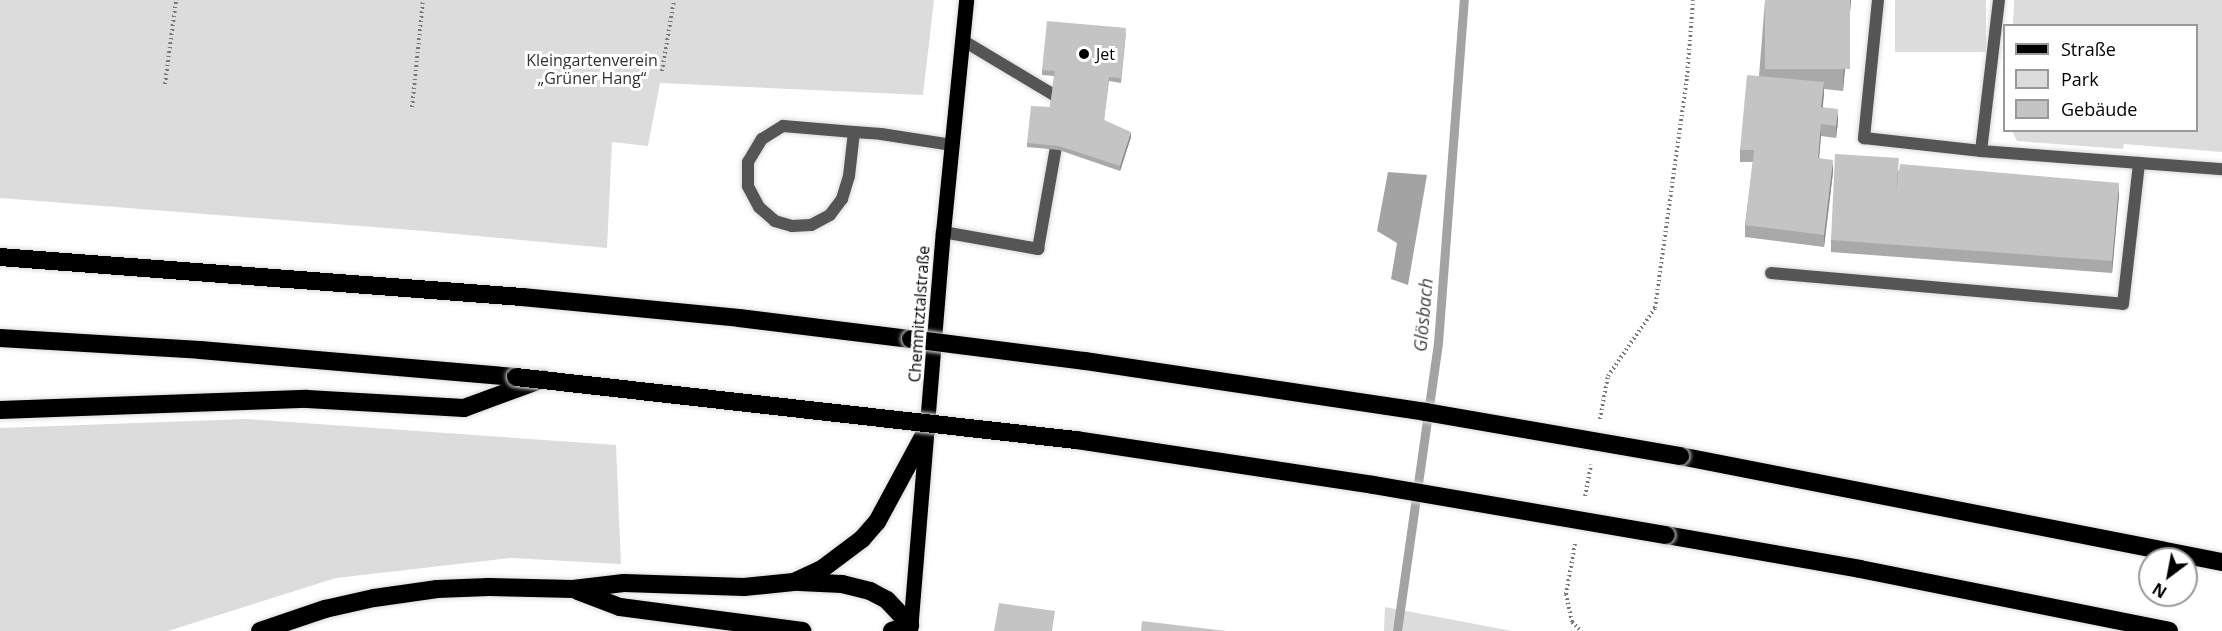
<!DOCTYPE html>
<html>
<head>
<meta charset="utf-8">
<style>
  body { margin:0 }
  #map { position:relative; width:2222px; height:631px; overflow:hidden; background:#fff; font-family:"Open Sans",sans-serif }
  div>[style] { position:absolute }
  [style*='--x'] { left:calc(var(--x)*1px); top:calc(var(--y)*1px); width:calc(var(--w)*1px); rotate:calc(var(--a)*1deg) }
  .green>* { inset:0; background:#dcdcdc; transform-origin:0 0 }
  .water>* { inset:0; background:#a3a3a3 }
  .stream>* { height:9px; margin:-4.5px; padding:0 4.5px; transform-origin:4.5px; border-radius:4.5px; background:#a3a3a3 }
  .path>* { height:4px; margin-top:-2px; transform-origin:0; background:repeating-linear-gradient(90deg,#777 0 1.5px,transparent 0 4.5px) }
  .roads { filter:drop-shadow(0 0 2px #dbdbdb) drop-shadow(0 0 2px #dbdbdb) }
  .lane>* { height:12px; margin:-6px; padding:0 6px; transform-origin:6px; border-radius:6px; background:#555 }
  .primary>* { height:15px; margin:-7.5px; padding:0 7.5px; transform-origin:7.5px; border-radius:7.5px; background:#000 }
  .highway>* { height:18px; margin:-9px; padding:0 9px; transform-origin:9px; border-radius:9px; background:#000 }
  .bridges { filter:drop-shadow(0 0 2px #dbdbdb) drop-shadow(0 0 2px #dbdbdb) }
  .highway-bridge>* { height:18px; margin:-9px; padding:0 9px; transform-origin:9px; border-radius:9px; background:#000 }
  .wall>* { inset:0; background:#a9a9a9 }
  .shaded-wall>* { inset:0; background:#898989 }
  .building>* { inset:0; background:#c4c4c4; transform-origin:0 0 }
  .dots>* { width:16px; height:16px; translate:-50% -50%; box-sizing:border-box; border:3px solid #fff; border-radius:50% }
  span { translate:-50% -50%; white-space:nowrap; text-align:center; line-height:1.15; -webkit-text-stroke:6px #fff; paint-order:stroke }
  .poi-label { font-size:16px; color:#000 }
  .left { translate:0 -50%; text-align:left }
  .park-label { font-size:16px; color:#333 }
  .street-label { font-size:16px; color:#000 }
  .water-label { font-size:18px; color:#444; font-style:italic }
  .legend { position:absolute; left:2003px; top:24px; width:195px; height:108px; box-sizing:border-box; background:#fff; border:2px solid #999; margin:0; padding:8px 10px; list-style:none; font-size:18px; color:#000 }
  .legend li { display:flex; align-items:center; gap:12px; height:30px }
  .legend b { width:30px; border:2px solid #999 }
  .north { position:absolute; left:2138px; top:547px; width:60px; height:60px; box-sizing:border-box; background:#fff; border:2px solid #999; border-radius:50%; rotate:212deg; font-size:16px; font-weight:700; line-height:24px; text-align:center; color:#000 }
  .north::after { content:''; display:block; margin:auto; width:21px; height:27px; background:#000; clip-path:polygon(50% 0,100% 100%,50% 72%,0 100%) }
</style>
</head>
<body>
<div id="map">
  <div class="green">
    <i style="clip-path:polygon(0 0,934px 0,923px 95px,660px 83px,648px 146px,612px 142px,607px 248px,425px 231px,0 198px)"></i>
    <i style="left:1895px;top:0;width:91px;height:52px"></i>
    <i style="clip-path:polygon(2014px 0,2222px 0,2222px 152px,2124px 144px,2123px 149px,2017px 141px,2012px 131px,2196px 130px,2196px 26px,2013px 25px)"></i>
    <i style="clip-path:polygon(246px 419px,616px 445px,621px 564px,511px 558px,336px 578px,168px 631px,0 631px,0 428px)"></i>
    <i style="clip-path:polygon(1385px 607px,1512px 631px,1384px 631px)"></i>
  </div>
  <div class="water">
    <i style="clip-path:polygon(1388px 172px,1427px 175px,1408px 285px,1391px 279px,1397px 243px,1377px 231px)"></i>
  </div>
  <div class="stream">
    <i style="--x:1397;--y:631;--w:291;--a:-81.9"></i>
    <i style="--x:1438;--y:343;--w:344;--a:-85.7"></i>
  </div>
  <div class="path">
    <i style="--x:662;--y:71;--w:72;--a:-80.4"></i>
    <i style="--x:165;--y:84;--w:85;--a:-82.5"></i>
    <i style="--x:412;--y:107;--w:108;--a:-84.1"></i>
    <i style="--x:1600;--y:419;--w:44;--a:-79.5"></i>
    <i style="--x:1608;--y:376;--w:83;--a:-55.3"></i>
    <i style="--x:1655;--y:308;--w:233;--a:-82.1"></i>
    <i style="--x:1687;--y:77;--w:77;--a:-85.5"></i>
    <i style="--x:1585;--y:496;--w:32;--a:-79"></i>
    <i style="--x:1575;--y:544;--w:51;--a:100.2"></i>
    <i style="--x:1566;--y:594;--w:29;--a:78"></i>
    <i style="--x:1572;--y:622;--w:13;--a:45"></i>
  </div>
  <div class="roads">
    <div class="lane">
      <i style="--x:1878;--y:0;--w:139;--a:95.8"></i>
      <i style="--x:1864;--y:138;--w:118;--a:6.3"></i>
      <i style="--x:1981;--y:151;--w:242;--a:4.3"></i>
      <i style="--x:962;--y:40;--w:119;--a:30.9"></i>
      <i style="--x:854;--y:132;--w:44;--a:96.5"></i>
      <i style="--x:849;--y:176;--w:24;--a:107"></i>
      <i style="--x:842;--y:199;--w:20;--a:127"></i>
      <i style="--x:830;--y:215;--w:21;--a:152"></i>
      <i style="--x:811;--y:225;--w:19;--a:177"></i>
      <i style="--x:792;--y:226;--w:18;--a:-164"></i>
      <i style="--x:775;--y:221;--w:21;--a:-139"></i>
      <i style="--x:759;--y:207;--w:24;--a:-118"></i>
      <i style="--x:748;--y:186;--w:24;--a:-90"></i>
      <i style="--x:748;--y:162;--w:27;--a:-59"></i>
      <i style="--x:762;--y:139;--w:25;--a:-32"></i>
      <i style="--x:783;--y:126;--w:71;--a:4.8"></i>
      <i style="--x:854;--y:132;--w:27;--a:4"></i>
      <i style="--x:881;--y:134;--w:72;--a:8.8"></i>
      <i style="--x:1981;--y:151;--w:152;--a:-83.2"></i>
      <i style="--x:943;--y:232;--w:97;--a:10.1"></i>
      <i style="--x:1038;--y:249;--w:116;--a:-80"></i>
      <i style="--x:1771;--y:273;--w:353;--a:5"></i>
      <i style="--x:2123;--y:304;--w:142;--a:-83.5"></i>
    </div>
    <div class="primary">
      <i style="--x:910;--y:631;--w:400;--a:-85.3"></i>
      <i style="--x:943;--y:232;--w:233;--a:-84.3"></i>
    </div>
    <div class="highway">
      <i style="--x:0;--y:257;--w:524;--a:4.38"></i>
      <i style="--x:522;--y:297;--w:218;--a:5.5"></i>
      <i style="--x:739;--y:318;--w:173;--a:7"></i>
      <i style="--x:0;--y:338;--w:200;--a:3.4"></i>
      <i style="--x:200;--y:350;--w:317;--a:4.9"></i>
      <i style="--x:0;--y:410;--w:307;--a:-2.1"></i>
      <i style="--x:307;--y:399;--w:157;--a:3.3"></i>
      <i style="--x:464;--y:408;--w:84;--a:-20.2"></i>
      <i style="--x:1680;--y:456;--w:552;--a:11.07"></i>
      <i style="--x:1666;--y:535;--w:197;--a:9.9"></i>
      <i style="--x:1860;--y:569;--w:315;--a:11.3"></i>
      <i style="--x:799;--y:582;--w:43;--a:2.7"></i>
      <i style="--x:842;--y:584;--w:29;--a:14"></i>
      <i style="--x:870;--y:591;--w:19;--a:28"></i>
      <i style="--x:887;--y:600;--w:34;--a:47"></i>
      <i style="--x:910;--y:625;--w:19;--a:162"></i>
      <i style="--x:578;--y:591;--w:45;--a:20.9"></i>
      <i style="--x:620;--y:607;--w:184;--a:7.5"></i>
      <i style="--x:260;--y:631;--w:69;--a:-18.7"></i>
      <i style="--x:325;--y:609;--w:50;--a:-12.7"></i>
      <i style="--x:374;--y:598;--w:64;--a:-8.1"></i>
      <i style="--x:437;--y:589;--w:52;--a:-2.2"></i>
      <i style="--x:489;--y:587;--w:84;--a:1.4"></i>
      <i style="--x:573;--y:589;--w:51;--a:-6.7"></i>
      <i style="--x:624;--y:583;--w:120;--a:1.9"></i>
      <i style="--x:744;--y:587;--w:50;--a:-5.7"></i>
      <i style="--x:794;--y:582;--w:31;--a:-25"></i>
      <i style="--x:822;--y:569;--w:50;--a:-36.9"></i>
      <i style="--x:862;--y:539;--w:23;--a:-49"></i>
      <i style="--x:877;--y:522;--w:109;--a:-61.6"></i>
    </div>
  </div>
  <div class="bridges">
    <div class="highway-bridge">
      <i style="--x:911;--y:339;--w:175;--a:7.2"></i>
      <i style="--x:1085;--y:361;--w:344;--a:8.5"></i>
      <i style="--x:1425;--y:412;--w:259;--a:9.8"></i>
      <i style="--x:516;--y:377;--w:564;--a:6.42"></i>
      <i style="--x:1076;--y:440;--w:300;--a:8.6"></i>
      <i style="--x:1373;--y:485;--w:297;--a:9.7"></i>
    </div>
  </div>
  <div class="wall">
    <i style="clip-path:polygon(1765px 0,1851px 0,1843px 91px,1824px 89px,1823px 107px,1838px 121px,1836px 138px,1821px 136px,1819px 158px,1833px 172px,1824px 247px,1745px 237px,1745px 225px,1753px 162px,1740px 162px,1740px 150px,1759px 76px)"></i>
    <i style="clip-path:polygon(1126px 33px,1121px 83px,1109px 81px,1104px 120px,1131px 137px,1120px 171px,1059px 150px,1027px 147px,1027px 143px,1050px 107px,1054px 76px,1042px 75px,1042px 70px)"></i>
    <i style="clip-path:polygon(1899px 170px,1898px 180px,2119px 195px,2112px 273px,1831px 252px,1831px 240px)"></i>
  </div>
  <div class="shaded-wall">
    <i style="clip-path:polygon(1850px 0,1851px 0,1843px 91px,1843px 76px)"></i>
    <i style="clip-path:polygon(1824px 82px,1824px 94px,1821px 119px,1821px 107px)"></i>
    <i style="clip-path:polygon(1838px 109px,1838px 121px,1836px 138px,1836px 126px)"></i>
    <i style="clip-path:polygon(1821px 124px,1821px 136px,1818px 170px,1818px 158px)"></i>
    <i style="clip-path:polygon(1131px 132px,1131px 137px,1120px 171px,1120px 166px)"></i>
    <i style="clip-path:polygon(1833px 160px,1833px 172px,1824px 247px,1824px 235px)"></i>
    <i style="clip-path:polygon(2119px 183px,2119px 195px,2112px 273px,2112px 261px)"></i>
  </div>
  <div class="building">
    <i style="left:1765px;top:0;width:85px;height:69px"></i>
    <i style="clip-path:polygon(1047px 21px,1126px 28px,1121px 78px,1109px 77px,1104px 120px,1131px 132px,1120px 166px,1059px 146px,1027px 143px,1031px 106px,1050px 107px,1055px 71px,1042px 70px)"></i>
    <i style="clip-path:polygon(1747px 75px,1824px 82px,1821px 107px,1838px 109px,1836px 126px,1821px 124px,1818px 158px,1833px 160px,1824px 235px,1745px 225px,1754px 150px,1740px 150px)"></i>
    <i style="clip-path:polygon(1835px 154px,1899px 158px,1896px 192px,1900px 164px,2119px 183px,2112px 261px,1831px 240px)"></i>
    <i style="clip-path:polygon(999px 603px,1055px 611px,1052px 631px,994px 631px)"></i>
    <i style="clip-path:polygon(1142px 621px,1226px 631px,1141px 631px)"></i>
  </div>
  <div class="dots">
    <i style="left:1084px;top:54px;background:#000"></i>
  </div>
  <div class="poi-label">
    <span class="left" style="left:1096px;top:54px">Jet</span>
  </div>
  <div class="park-label">
    <span style="left:592px;top:69px">Kleingartenverein<br>„Grüner Hang“</span>
  </div>
  <div class="street-label">
    <span style="left:919px;top:314px;rotate:-86deg">Chemnitztalstraße</span>
  </div>
  <div class="water-label">
    <span style="left:1423px;top:315px;rotate:-85deg">Glösbach</span>
  </div>
  <ul class="legend">
  <li><b style="height:8px;background:#000"></b>Straße</li>
  <li><b style="height:16px;background:#dcdcdc"></b>Park</li>
  <li><b style="height:16px;background:#c4c4c4"></b>Gebäude</li>
  </ul>
  <div class="north">N</div>
</div>
</body>
</html>
